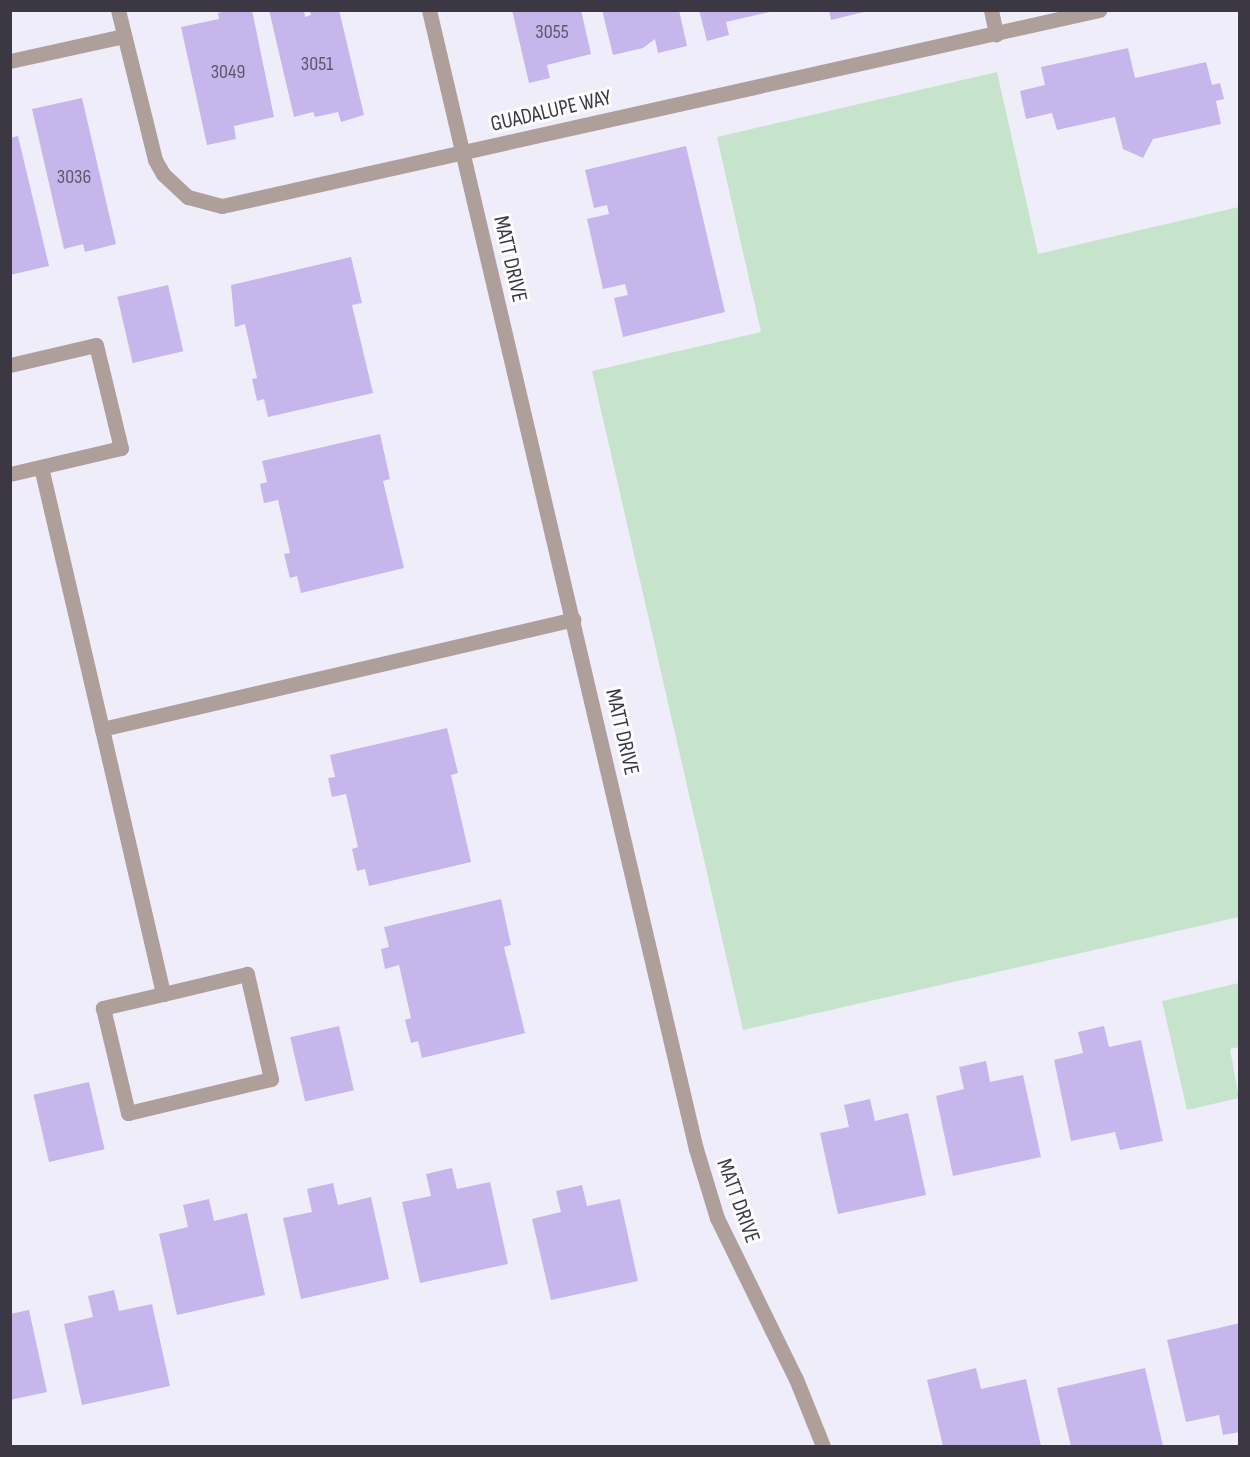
<!DOCTYPE html>
<html>
<head>
<meta charset="utf-8">
<style>
  body { margin:0 }
  #map { position:relative; width:1250px; height:1457px; overflow:hidden; background:#f0edfa; font-family:"Sofia Sans Condensed",sans-serif }
  div>[style] { position:absolute }
  [style*='--x'] { left:calc(var(--x)*1px); top:calc(var(--y)*1px); width:calc(var(--w)*1px); rotate:calc(var(--a)*1deg) }
  .green>* { inset:0; background:#c6e4cb }
  .building>* { inset:0; background:#c6b6ec; transform-origin:0 0 }
  .minor>* { height:15px; margin:-7.5px; padding:0 7.5px; transform-origin:7.5px; border-radius:7.5px; background:#af9f9b }
  span { translate:-50% -50%; white-space:nowrap; text-align:center; line-height:1.15; -webkit-text-stroke:6px #fdfdfd; paint-order:stroke }
  .number-label { font-size:20px; color:#5e586e }
  .number-label span { -webkit-text-stroke-width:0 }
  .street-label { font-size:22px; color:#3b3844 }
  .frame { position:absolute; inset:0; border:12px solid #3b3844; pointer-events:none }
</style>
</head>
<body>
<div id="map">
  <div class="green">
    <i style="clip-path:polygon(997px 72px,1038px 254px,1239px 207px,1239px 917px,743px 1030px,592px 371px,761px 332px,717px 137px)"></i>
    <i style="clip-path:polygon(1239px 983px,1239px 1047px,1230px 1049px,1239px 1098px,1187px 1110px,1162px 1001px)"></i>
  </div>
  <div class="building">
    <i style="clip-path:polygon(229px 10px,252px 10px,274px 117px,234px 126px,236px 139px,207px 145px,181px 27px,219px 19px,218px 13px)"></i>
    <i style="clip-path:polygon(269px 10px,304px 10px,305px 17px,311px 15px,309px 10px,339px 10px,364px 115px,341px 122px,338px 112px,315px 117px,313px 112px,294px 117px)"></i>
    <i style="clip-path:polygon(512px 10px,581px 10px,591px 54px,547px 65px,550px 78px,529px 83px)"></i>
    <i style="clip-path:polygon(602px 10px,679px 10px,687px 46px,658px 53px,655px 39px,643px 48px,613px 55px)"></i>
    <i style="clip-path:polygon(699px 10px,774px 10px,774px 11px,726px 22px,729px 35px,707px 41px)"></i>
    <i style="clip-path:polygon(829px 10px,868px 10px,868px 11px,831px 20px)"></i>
    <i style="clip-path:polygon(1128px 48px,1135px 78px,1206px 62px,1212px 85px,1220px 83px,1224px 99px,1216px 101px,1221px 124px,1153px 139px,1143px 158px,1123px 149px,1115px 117px,1057px 130px,1052px 113px,1026px 119px,1020px 91px,1045px 85px,1041px 67px)"></i>
    <i style="clip-path:polygon(82px 98px,116px 244px,85px 252px,83px 244px,64px 249px,32px 109px)"></i>
    <i style="clip-path:polygon(18px 136px,49px 266px,10px 275px,10px 138px)"></i>
    <i style="clip-path:polygon(686px 146px,725px 312px,623px 337px,614px 298px,628px 295px,625px 284px,603px 289px,587px 219px,609px 214px,607px 205px,594px 208px,585px 170px)"></i>
    <i style="clip-path:polygon(351px 257px,362px 303px,352px 305px,373px 393px,268px 417px,264px 399px,257px 401px,252px 379px,257px 378px,245px 324px,235px 327px,231px 285px)"></i>
    <i style="left:168px;top:285px;width:68px;height:52px;rotate:77deg"></i>
    <i style="clip-path:polygon(380px 434px,390px 479px,383px 481px,404px 568px,301px 593px,297px 576px,290px 578px,284px 554px,290px 553px,278px 500px,264px 503px,260px 484px,267px 482px,262px 461px)"></i>
    <i style="clip-path:polygon(447px 728px,458px 773px,451px 775px,471px 862px,369px 886px,365px 869px,357px 871px,352px 849px,358px 847px,346px 794px,332px 797px,328px 778px,335px 777px,330px 755px)"></i>
    <i style="clip-path:polygon(501px 899px,511px 945px,504px 947px,525px 1033px,422px 1058px,418px 1041px,411px 1043px,405px 1020px,411px 1018px,399px 965px,385px 969px,381px 949px,389px 947px,384px 927px)"></i>
    <i style="left:339px;top:1026px;width:66px;height:50px;rotate:77deg"></i>
    <i style="clip-path:polygon(1104px 1026px,1109px 1047px,1141px 1040px,1163px 1141px,1120px 1150px,1115px 1132px,1071px 1141px,1054px 1060px,1083px 1053px,1078px 1032px)"></i>
    <i style="clip-path:polygon(986px 1061px,990px 1082px,1023px 1075px,1041px 1157px,953px 1176px,936px 1096px,964px 1089px,959px 1067px)"></i>
    <i style="left:89px;top:1082px;width:69px;height:57px;rotate:77deg"></i>
    <i style="clip-path:polygon(870px 1099px,875px 1121px,908px 1113px,926px 1195px,838px 1214px,820px 1133px,849px 1127px,844px 1105px)"></i>
    <i style="clip-path:polygon(452px 1168px,457px 1189px,490px 1182px,508px 1264px,420px 1283px,402px 1202px,431px 1196px,426px 1174px)"></i>
    <i style="clip-path:polygon(333px 1183px,338px 1205px,371px 1197px,389px 1279px,301px 1299px,283px 1218px,312px 1212px,307px 1189px)"></i>
    <i style="clip-path:polygon(582px 1185px,587px 1206px,620px 1199px,638px 1281px,551px 1300px,532px 1219px,561px 1212px,556px 1191px)"></i>
    <i style="clip-path:polygon(209px 1199px,214px 1221px,247px 1213px,265px 1295px,177px 1315px,159px 1234px,188px 1227px,183px 1205px)"></i>
    <i style="clip-path:polygon(114px 1290px,119px 1311px,152px 1304px,170px 1386px,82px 1405px,64px 1324px,93px 1317px,88px 1296px)"></i>
    <i style="clip-path:polygon(29px 1310px,47px 1392px,10px 1400px,10px 1314px)"></i>
    <i style="clip-path:polygon(1240px 1323px,1240px 1432px,1223px 1435px,1219px 1415px,1186px 1422px,1167px 1340px)"></i>
    <i style="clip-path:polygon(976px 1368px,981px 1389px,1026px 1379px,1041px 1446px,943px 1446px,927px 1380px)"></i>
    <i style="clip-path:polygon(1145px 1368px,1163px 1446px,1071px 1446px,1057px 1388px)"></i>
  </div>
  <div class="minor">
    <i style="--x:118;--y:10;--w:154;--a:76.1"></i>
    <i style="--x:155;--y:160;--w:16;--a:60"></i>
    <i style="--x:163;--y:174;--w:34;--a:43"></i>
    <i style="--x:188;--y:197;--w:35;--a:15"></i>
    <i style="--x:222;--y:206;--w:899;--a:-12.6"></i>
    <i style="--x:429;--y:10;--w:1170;--a:76.81"></i>
    <i style="--x:696;--y:1149;--w:72;--a:73.1"></i>
    <i style="--x:717;--y:1218;--w:179;--a:63.9"></i>
    <i style="--x:796;--y:1379;--w:72;--a:68.1"></i>
    <i style="--x:991;--y:10;--w:25;--a:78"></i>
    <i style="--x:10;--y:61;--w:117;--a:-12.4"></i>
    <i style="--x:10;--y:365;--w:88;--a:-13.1"></i>
    <i style="--x:96;--y:345;--w:106;--a:76.4"></i>
    <i style="--x:121;--y:448;--w:114;--a:166.8"></i>
    <i style="--x:41;--y:467;--w:269;--a:76.9"></i>
    <i style="--x:102;--y:729;--w:484;--a:-13.1"></i>
    <i style="--x:102;--y:729;--w:272;--a:77"></i>
    <i style="--x:163;--y:994;--w:62;--a:166.9"></i>
    <i style="--x:103;--y:1008;--w:108;--a:76.6"></i>
    <i style="--x:128;--y:1113;--w:147;--a:-13.4"></i>
    <i style="--x:271;--y:1079;--w:108;--a:-102.9"></i>
    <i style="--x:247;--y:974;--w:86;--a:166.6"></i>
  </div>
  <div class="number-label">
    <span style="left:552px;top:32px">3055</span>
    <span style="left:317px;top:64px">3051</span>
    <span style="left:228px;top:72px">3049</span>
    <span style="left:74px;top:177px">3036</span>
  </div>
  <div class="street-label">
    <span style="left:551px;top:111px;rotate:-13deg">GUADALUPE WAY</span>
    <span style="left:510px;top:259px;rotate:77deg">MATT DRIVE</span>
    <span style="left:622px;top:732px;rotate:77deg">MATT DRIVE</span>
    <span style="left:738px;top:1201px;rotate:70deg">MATT DRIVE</span>
  </div>
  <div class="frame"></div>
</div>
</body>
</html>
